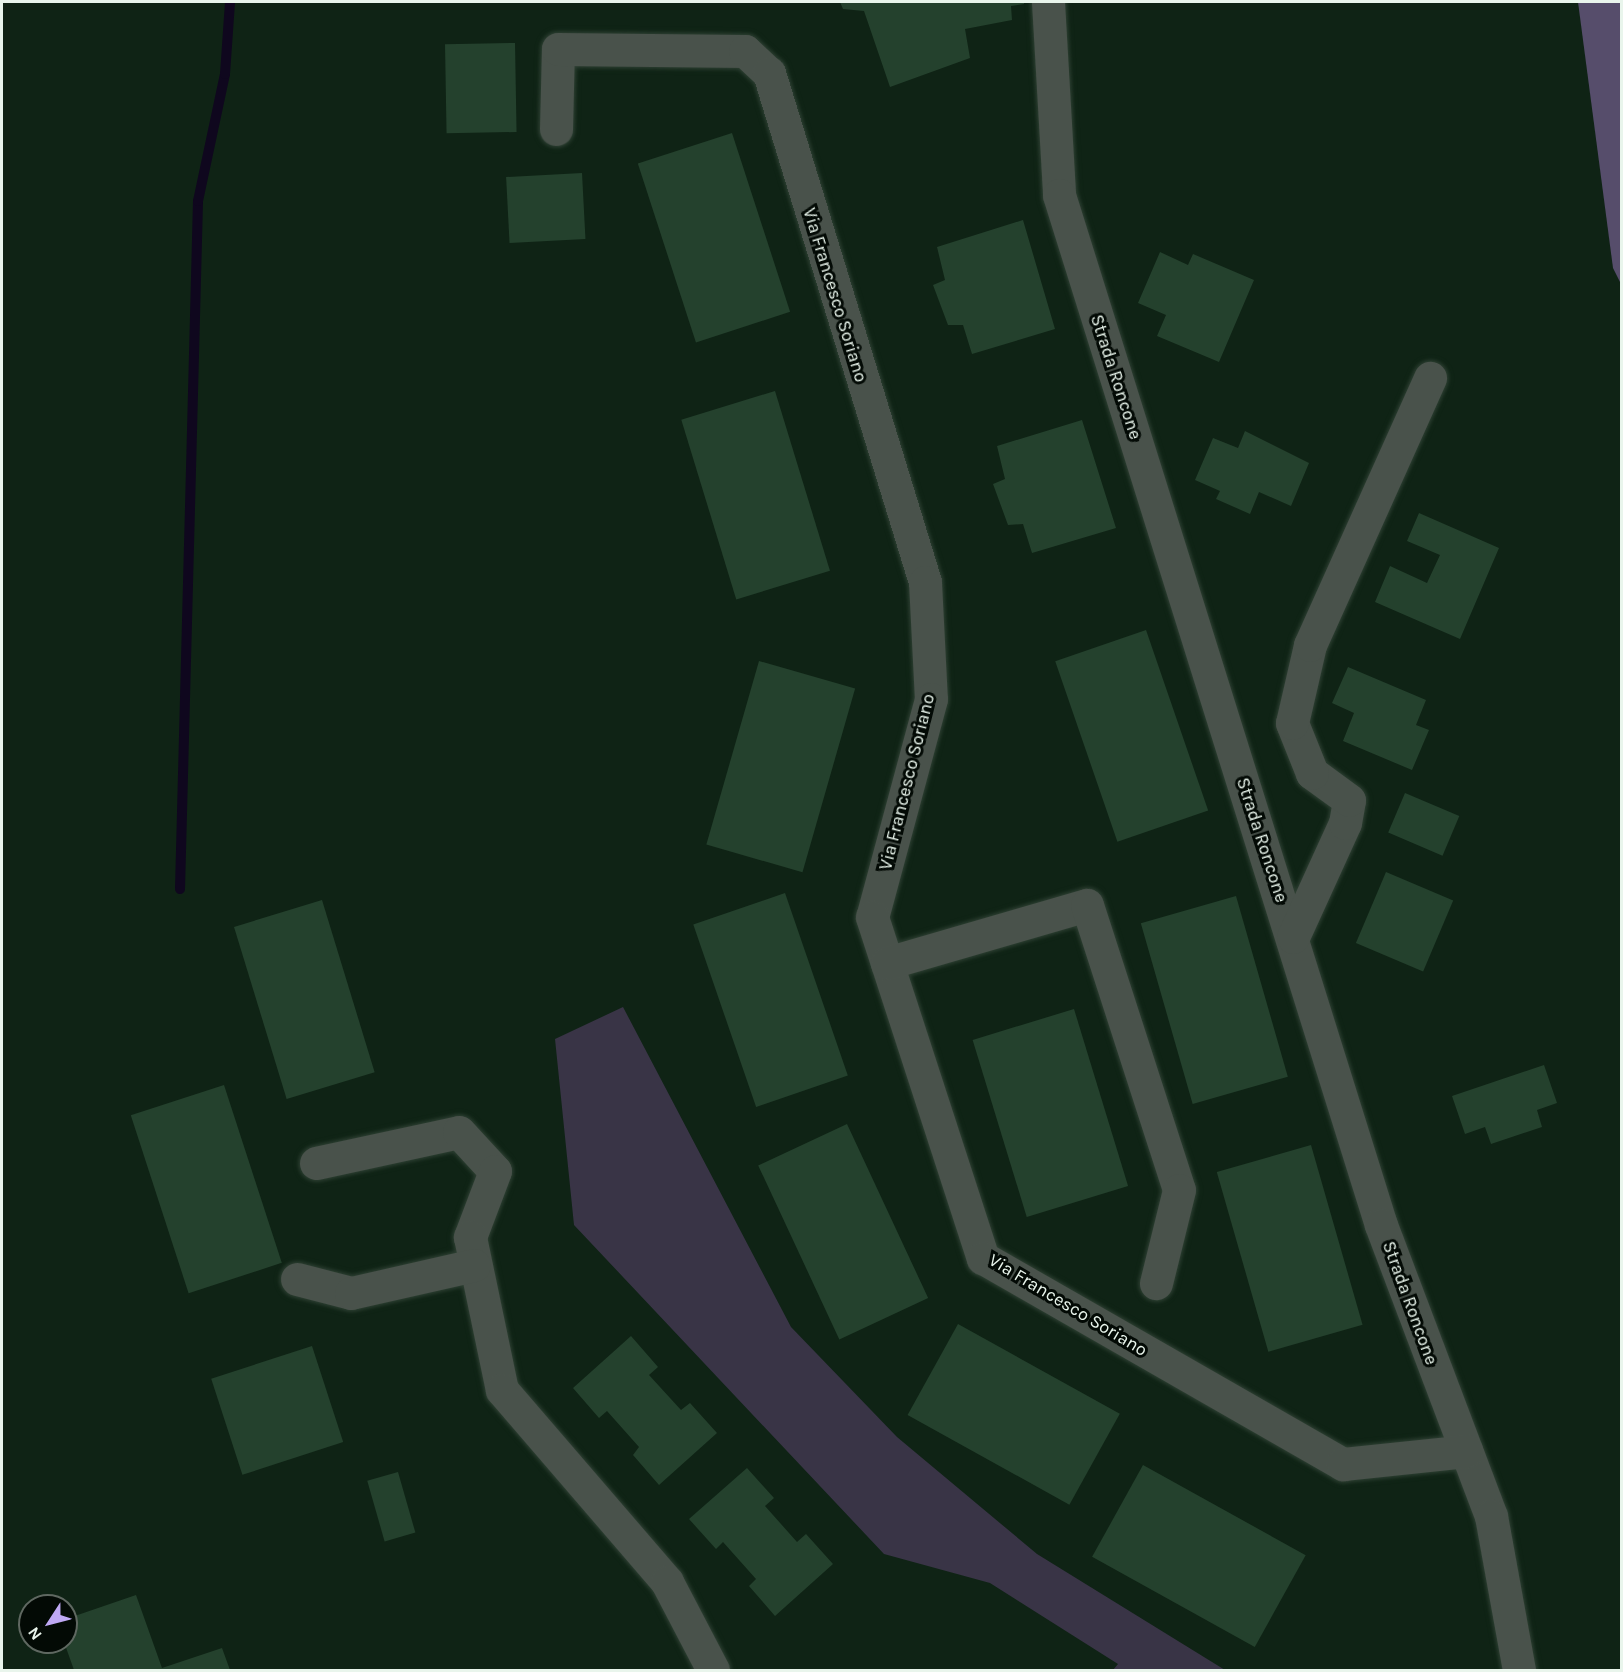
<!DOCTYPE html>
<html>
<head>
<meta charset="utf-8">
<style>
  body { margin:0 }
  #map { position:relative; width:1623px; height:1672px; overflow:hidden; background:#0f2315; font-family:Karla,sans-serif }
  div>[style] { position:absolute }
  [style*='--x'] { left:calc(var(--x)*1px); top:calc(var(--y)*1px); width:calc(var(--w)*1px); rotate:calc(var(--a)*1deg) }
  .green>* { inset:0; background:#393446 }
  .forest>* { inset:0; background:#564d6b }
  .stream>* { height:10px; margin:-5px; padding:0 5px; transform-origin:5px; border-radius:5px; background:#0f071e }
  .building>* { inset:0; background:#24412d; transform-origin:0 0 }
  .roads { filter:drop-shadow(0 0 2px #2e4033) drop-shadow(0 0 2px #2e4033) }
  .street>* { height:33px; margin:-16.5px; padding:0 16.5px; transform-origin:16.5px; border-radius:16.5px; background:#49524b }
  span { translate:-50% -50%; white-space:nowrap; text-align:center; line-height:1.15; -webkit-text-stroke:6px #030a05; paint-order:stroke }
  .street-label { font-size:18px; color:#e9f5ec }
  .frame { position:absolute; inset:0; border:3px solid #e9f5ec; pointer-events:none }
  .north { position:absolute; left:18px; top:1594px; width:60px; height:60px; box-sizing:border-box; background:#030a05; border:2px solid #5f6861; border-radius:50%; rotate:234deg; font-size:16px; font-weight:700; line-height:24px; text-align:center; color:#e9f5ec }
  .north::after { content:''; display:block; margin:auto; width:21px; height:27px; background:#bfa9f4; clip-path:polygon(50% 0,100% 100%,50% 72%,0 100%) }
</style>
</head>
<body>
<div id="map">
  <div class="green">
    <i style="clip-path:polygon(623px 1007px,791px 1327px,897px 1437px,1037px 1554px,1225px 1670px,1113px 1670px,1118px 1664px,990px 1583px,884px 1554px,574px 1225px,555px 1039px)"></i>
  </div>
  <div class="forest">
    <i style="clip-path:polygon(1578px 2px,1621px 2px,1621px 284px,1613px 268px)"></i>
  </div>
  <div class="stream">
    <i style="--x:180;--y:889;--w:688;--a:-88.5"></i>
    <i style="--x:198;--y:201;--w:130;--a:-78"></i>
    <i style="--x:225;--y:74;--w:72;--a:-86"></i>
  </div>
  <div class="building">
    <i style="clip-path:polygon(840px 2px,1024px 2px,1024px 4px,1011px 6px,1012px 20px,965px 29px,970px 58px,890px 87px,864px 11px,843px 9px)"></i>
    <i style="left:515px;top:43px;width:89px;height:70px;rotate:89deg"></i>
    <i style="left:732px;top:133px;width:188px;height:99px;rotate:72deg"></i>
    <i style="left:582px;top:173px;width:66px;height:76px;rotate:87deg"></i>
    <i style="clip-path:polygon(1023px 220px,1055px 329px,972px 354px,963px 325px,948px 325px,933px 285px,945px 280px,937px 247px)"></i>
    <i style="clip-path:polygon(1160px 252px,1188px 265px,1193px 254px,1254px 280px,1219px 362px,1157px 336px,1166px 315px,1138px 303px)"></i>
    <i style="left:775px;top:391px;width:188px;height:98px;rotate:73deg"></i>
    <i style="clip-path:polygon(1082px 420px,1116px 528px,1032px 553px,1023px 524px,1008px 525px,993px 484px,1005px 479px,997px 446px)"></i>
    <i style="clip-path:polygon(1245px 431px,1309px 463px,1291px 506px,1259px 492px,1250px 514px,1216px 499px,1220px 491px,1195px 480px,1213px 438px,1238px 448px)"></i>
    <i style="clip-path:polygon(1419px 513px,1499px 548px,1460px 639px,1375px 602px,1390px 566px,1427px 583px,1440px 555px,1407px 541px)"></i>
    <i style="left:1146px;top:630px;width:191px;height:96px;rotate:71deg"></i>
    <i style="left:759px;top:661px;width:100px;height:191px;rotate:16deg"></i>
    <i style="clip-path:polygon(1348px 667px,1426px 700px,1416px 725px,1429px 730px,1412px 770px,1343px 741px,1354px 713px,1332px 703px)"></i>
    <i style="left:1405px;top:793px;width:59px;height:43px;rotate:23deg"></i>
    <i style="left:1386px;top:872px;width:73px;height:77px;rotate:23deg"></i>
    <i style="left:785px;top:893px;width:193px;height:97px;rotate:71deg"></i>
    <i style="left:1236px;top:896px;width:188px;height:99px;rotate:74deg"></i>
    <i style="left:322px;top:900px;width:180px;height:92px;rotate:73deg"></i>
    <i style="left:1074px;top:1009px;width:185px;height:106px;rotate:73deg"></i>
    <i style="clip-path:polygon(1544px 1065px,1557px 1103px,1537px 1110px,1542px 1127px,1491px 1144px,1485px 1127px,1465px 1134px,1452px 1096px)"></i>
    <i style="left:224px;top:1085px;width:187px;height:98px;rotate:72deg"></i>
    <i style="left:847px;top:1124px;width:192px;height:98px;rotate:65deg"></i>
    <i style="left:1311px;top:1145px;width:187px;height:98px;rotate:74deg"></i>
    <i style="left:958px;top:1324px;width:185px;height:104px;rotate:29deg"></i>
    <i style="clip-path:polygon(631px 1336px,658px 1367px,649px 1375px,681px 1410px,690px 1403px,717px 1433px,659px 1485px,633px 1455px,639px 1447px,607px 1411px,599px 1418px,573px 1388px)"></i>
    <i style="left:312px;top:1346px;width:101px;height:106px;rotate:72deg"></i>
    <i style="left:1143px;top:1465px;width:186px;height:105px;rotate:29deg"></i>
    <i style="clip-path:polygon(747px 1468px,774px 1498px,765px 1506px,797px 1542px,806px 1534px,833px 1564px,775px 1616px,749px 1586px,756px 1579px,723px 1542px,716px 1549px,689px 1519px)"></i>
    <i style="left:398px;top:1472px;width:63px;height:32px;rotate:74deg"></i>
    <i style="clip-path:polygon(136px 1595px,162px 1668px,222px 1648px,230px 1670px,74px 1670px,64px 1642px,66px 1619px)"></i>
  </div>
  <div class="roads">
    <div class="street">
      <i style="--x:1048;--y:2;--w:193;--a:86.7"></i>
      <i style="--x:1059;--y:195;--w:1079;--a:72.64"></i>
      <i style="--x:1381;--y:1225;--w:311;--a:69.3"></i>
      <i style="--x:1491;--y:1516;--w:157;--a:79.7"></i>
      <i style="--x:556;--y:129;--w:80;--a:-88.6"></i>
      <i style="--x:558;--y:49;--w:187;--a:0.6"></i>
      <i style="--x:745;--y:51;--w:33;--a:43"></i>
      <i style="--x:769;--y:73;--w:532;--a:72.96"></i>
      <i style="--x:925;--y:582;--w:117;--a:87.1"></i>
      <i style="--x:931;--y:699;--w:226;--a:105.1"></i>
      <i style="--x:872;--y:917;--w:359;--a:72"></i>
      <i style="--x:983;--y:1258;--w:415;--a:29.8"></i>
      <i style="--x:1343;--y:1464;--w:124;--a:-6"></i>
      <i style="--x:1293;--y:937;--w:125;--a:-65.5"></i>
      <i style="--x:1345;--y:823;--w:23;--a:-80"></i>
      <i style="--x:1349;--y:800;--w:46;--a:-143.9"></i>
      <i style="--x:1312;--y:773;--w:54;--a:-111.8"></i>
      <i style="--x:1292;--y:723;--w:80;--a:-77"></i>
      <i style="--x:1310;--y:645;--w:293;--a:-65.8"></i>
      <i style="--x:887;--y:963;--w:208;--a:-16.2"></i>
      <i style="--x:1087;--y:905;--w:299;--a:72.1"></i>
      <i style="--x:1179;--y:1190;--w:96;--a:103.9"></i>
      <i style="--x:316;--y:1163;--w:146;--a:-12.2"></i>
      <i style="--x:459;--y:1132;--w:53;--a:47.3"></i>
      <i style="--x:495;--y:1171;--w:71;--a:110.7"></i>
      <i style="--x:470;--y:1237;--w:156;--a:78.2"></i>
      <i style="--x:502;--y:1390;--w:253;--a:49.3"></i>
      <i style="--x:667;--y:1582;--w:99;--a:62.4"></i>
      <i style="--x:297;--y:1279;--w:56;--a:14.5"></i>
      <i style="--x:351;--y:1293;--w:126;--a:-12.8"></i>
    </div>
  </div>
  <div class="street-label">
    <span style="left:835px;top:295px;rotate:73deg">Via Francesco Soriano</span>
    <span style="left:1116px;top:377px;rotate:72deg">Strada Roncone</span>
    <span style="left:907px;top:782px;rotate:-76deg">Via Francesco Soriano</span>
    <span style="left:1262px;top:840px;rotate:72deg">Strada Roncone</span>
    <span style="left:1410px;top:1303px;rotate:70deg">Strada Roncone</span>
    <span style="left:1068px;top:1305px;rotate:31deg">Via Francesco Soriano</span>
  </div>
  <div class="frame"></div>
  <div class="north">N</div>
</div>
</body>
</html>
